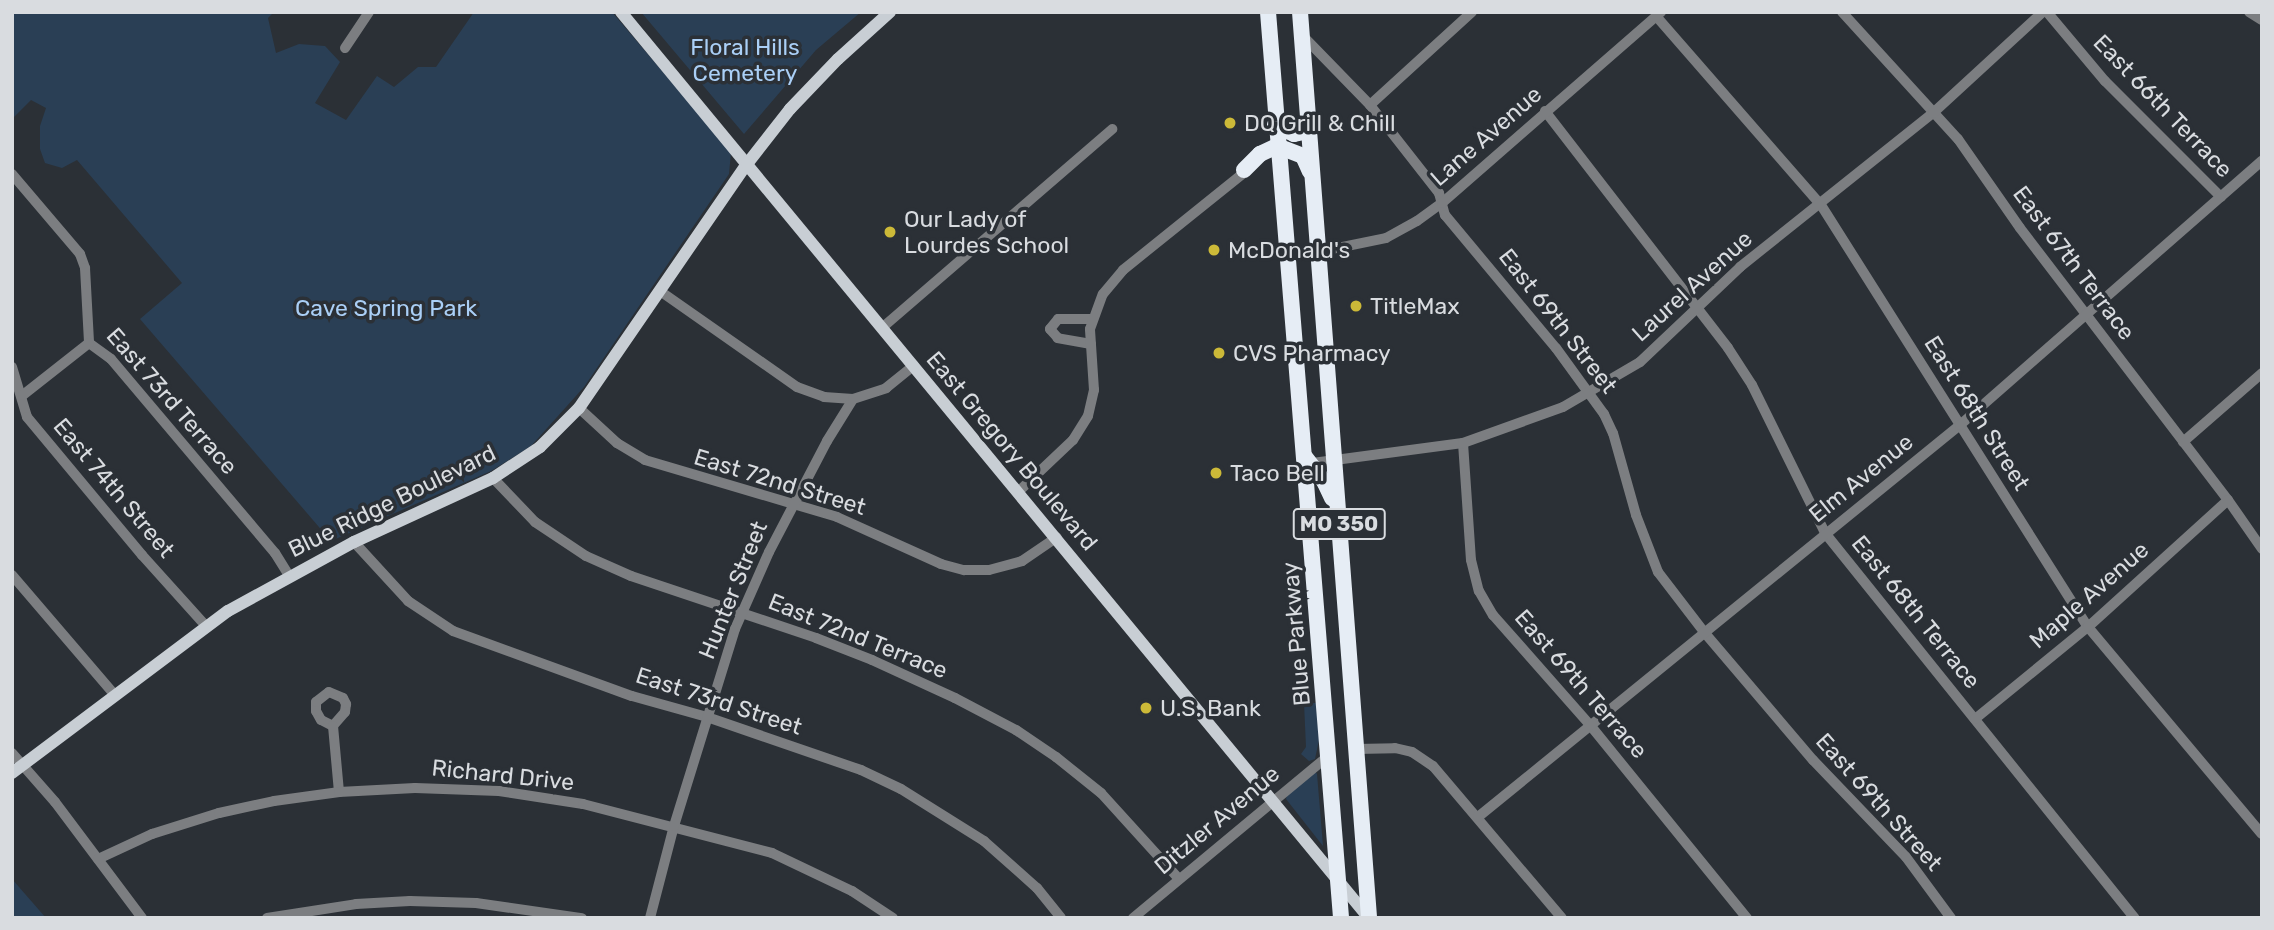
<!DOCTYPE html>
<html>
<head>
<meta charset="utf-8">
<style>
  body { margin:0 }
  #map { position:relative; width:2274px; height:930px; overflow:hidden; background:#2b3036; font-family:Rubik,sans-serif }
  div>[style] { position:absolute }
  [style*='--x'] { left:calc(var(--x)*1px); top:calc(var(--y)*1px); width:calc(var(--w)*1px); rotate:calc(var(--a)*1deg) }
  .green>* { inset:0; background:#2a3f55 }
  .minor>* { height:10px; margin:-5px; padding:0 5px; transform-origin:5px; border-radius:5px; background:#7c7e81 }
  .major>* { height:12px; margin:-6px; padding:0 6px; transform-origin:6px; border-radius:6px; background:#c8ced4 }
  .highway>* { height:16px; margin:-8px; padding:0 8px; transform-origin:8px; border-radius:8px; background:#e6edf5 }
  .dots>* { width:19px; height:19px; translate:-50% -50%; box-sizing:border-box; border:4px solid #2b3036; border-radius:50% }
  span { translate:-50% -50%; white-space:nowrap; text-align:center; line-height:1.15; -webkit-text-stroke:7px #2b3036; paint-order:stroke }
  .shield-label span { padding:2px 5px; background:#2b3036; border:2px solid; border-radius:5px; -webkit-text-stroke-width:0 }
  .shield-label { font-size:21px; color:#d9dce0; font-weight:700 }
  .park-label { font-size:23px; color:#aacff6 }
  .street-label { font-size:23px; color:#d9dce0 }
  .poi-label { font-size:23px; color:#d9dce0 }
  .left { translate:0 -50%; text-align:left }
  .frame { position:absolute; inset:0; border:14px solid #d9dce0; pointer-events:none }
</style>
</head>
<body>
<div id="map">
  <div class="green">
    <i style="clip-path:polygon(12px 12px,274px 12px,268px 18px,276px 53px,299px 44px,325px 46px,340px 62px,315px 103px,346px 120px,377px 76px,394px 87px,418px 67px,436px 67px,474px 12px,612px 12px,731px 152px,729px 174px,584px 387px,531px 446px,491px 471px,331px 541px,140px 319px,182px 283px,77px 160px,62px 168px,45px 163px,40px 149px,40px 126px,46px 108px,31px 100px,12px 119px)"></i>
    <i style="clip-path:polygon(641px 12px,861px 12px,816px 50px,744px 134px)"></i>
    <i style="clip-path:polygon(1304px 703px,1316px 703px,1319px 740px,1315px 759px,1309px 761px,1301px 754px,1306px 747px)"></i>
    <i style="clip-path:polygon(1315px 771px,1317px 774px,1323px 846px,1286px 799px,1288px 792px)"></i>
    <i style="clip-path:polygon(12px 879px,46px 918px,12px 918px)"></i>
  </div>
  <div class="minor">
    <i style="--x:1842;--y:12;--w:172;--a:47.6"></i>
    <i style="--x:1958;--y:139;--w:108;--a:55.1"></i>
    <i style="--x:2020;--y:228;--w:342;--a:52.6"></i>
    <i style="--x:2228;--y:500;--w:60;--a:55.2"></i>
    <i style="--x:2047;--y:12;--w:90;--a:50"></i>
    <i style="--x:2105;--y:81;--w:164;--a:45"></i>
    <i style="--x:2249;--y:12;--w:15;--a:32"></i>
    <i style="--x:1656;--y:16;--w:251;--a:48.9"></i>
    <i style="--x:1821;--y:205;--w:499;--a:57.7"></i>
    <i style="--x:2088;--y:627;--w:270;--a:50"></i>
    <i style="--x:1302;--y:35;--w:98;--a:45.8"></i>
    <i style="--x:1370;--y:105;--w:112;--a:51.9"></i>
    <i style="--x:1439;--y:193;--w:23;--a:75"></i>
    <i style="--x:1445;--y:215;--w:173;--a:50.2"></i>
    <i style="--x:1556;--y:348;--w:82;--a:54"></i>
    <i style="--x:1604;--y:414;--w:21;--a:65"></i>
    <i style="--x:1613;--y:433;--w:85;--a:74.3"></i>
    <i style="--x:1636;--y:515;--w:61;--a:68.9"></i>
    <i style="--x:1658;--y:572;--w:76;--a:52.5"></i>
    <i style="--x:1704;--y:632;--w:168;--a:49.6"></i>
    <i style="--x:1813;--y:760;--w:134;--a:46.2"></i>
    <i style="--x:1906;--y:857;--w:76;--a:53.6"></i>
    <i style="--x:345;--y:48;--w:43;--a:-56.3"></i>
    <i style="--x:1370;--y:105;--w:138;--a:-42.4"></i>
    <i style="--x:1545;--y:111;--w:299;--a:52.3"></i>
    <i style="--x:1728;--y:348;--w:44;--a:57"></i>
    <i style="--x:1752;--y:385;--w:165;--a:63.7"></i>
    <i style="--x:1825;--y:533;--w:494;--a:51.2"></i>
    <i style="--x:12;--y:174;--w:105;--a:49.6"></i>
    <i style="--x:80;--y:254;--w:15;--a:70"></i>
    <i style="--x:85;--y:268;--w:75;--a:86.9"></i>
    <i style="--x:89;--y:343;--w:27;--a:36"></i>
    <i style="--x:111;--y:359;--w:254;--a:49.8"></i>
    <i style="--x:275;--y:553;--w:26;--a:58"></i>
    <i style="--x:1318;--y:252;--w:69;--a:-11.6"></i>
    <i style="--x:1386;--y:238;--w:35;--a:-29"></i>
    <i style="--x:1417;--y:221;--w:31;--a:-36"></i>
    <i style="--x:1442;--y:203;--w:291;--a:-41.1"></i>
    <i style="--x:660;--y:291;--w:167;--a:35"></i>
    <i style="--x:797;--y:387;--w:29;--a:20"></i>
    <i style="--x:824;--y:397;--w:29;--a:4"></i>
    <i style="--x:883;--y:327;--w:303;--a:-40.8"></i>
    <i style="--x:1091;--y:344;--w:34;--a:-170"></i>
    <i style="--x:1058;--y:338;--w:12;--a:-132"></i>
    <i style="--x:1050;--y:329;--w:13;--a:-51"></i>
    <i style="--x:1058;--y:319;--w:34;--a:0"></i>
    <i style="--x:12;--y:367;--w:52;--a:73.3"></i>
    <i style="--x:27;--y:417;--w:180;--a:50.2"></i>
    <i style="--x:142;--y:555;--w:94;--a:48"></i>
    <i style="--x:23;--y:395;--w:84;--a:-38.2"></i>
    <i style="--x:579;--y:408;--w:52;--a:42.6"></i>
    <i style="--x:617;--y:443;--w:33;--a:31"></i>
    <i style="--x:645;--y:460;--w:200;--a:16.5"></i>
    <i style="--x:837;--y:517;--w:114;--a:24.3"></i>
    <i style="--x:941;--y:564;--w:24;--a:15"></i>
    <i style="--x:964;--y:570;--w:25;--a:0"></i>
    <i style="--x:989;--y:570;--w:34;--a:-15"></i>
    <i style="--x:1022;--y:561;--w:42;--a:-34.4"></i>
    <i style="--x:2183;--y:442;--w:105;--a:-41.1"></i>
    <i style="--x:1463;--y:443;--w:117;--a:86.1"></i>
    <i style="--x:1471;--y:560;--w:32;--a:76"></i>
    <i style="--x:1479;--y:591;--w:28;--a:60"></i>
    <i style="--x:1493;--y:615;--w:147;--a:48.6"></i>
    <i style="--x:1590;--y:725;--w:249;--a:50.9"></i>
    <i style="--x:1305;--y:464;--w:159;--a:-7.6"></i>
    <i style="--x:1463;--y:443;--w:106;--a:-19.8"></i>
    <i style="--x:1563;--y:407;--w:89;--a:-30.3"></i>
    <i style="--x:1640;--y:362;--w:138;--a:-43.5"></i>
    <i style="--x:1740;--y:267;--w:247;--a:-38.6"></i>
    <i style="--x:1933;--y:113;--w:149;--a:-42.6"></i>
    <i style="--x:493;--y:478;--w:61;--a:46.3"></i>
    <i style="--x:535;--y:522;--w:61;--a:33.7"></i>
    <i style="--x:586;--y:556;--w:49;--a:24"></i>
    <i style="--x:631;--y:576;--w:195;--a:18.5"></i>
    <i style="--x:816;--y:638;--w:60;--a:21.4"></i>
    <i style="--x:872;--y:660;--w:91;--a:24.6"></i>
    <i style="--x:955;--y:698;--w:69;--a:27.7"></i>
    <i style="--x:1016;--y:730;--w:48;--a:34"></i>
    <i style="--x:1056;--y:757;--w:58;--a:38.7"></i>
    <i style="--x:1101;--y:793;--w:116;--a:47.8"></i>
    <i style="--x:1019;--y:491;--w:74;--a:-43.4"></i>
    <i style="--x:1073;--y:440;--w:28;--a:-58"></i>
    <i style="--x:1088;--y:416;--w:27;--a:-77"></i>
    <i style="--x:1094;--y:390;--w:61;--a:-93.8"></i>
    <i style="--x:1090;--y:329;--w:37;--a:-70"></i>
    <i style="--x:1103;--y:294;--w:31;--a:-50"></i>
    <i style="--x:1123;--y:270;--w:156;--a:-38.8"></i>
    <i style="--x:354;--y:542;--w:80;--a:47.5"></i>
    <i style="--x:408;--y:601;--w:54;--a:33.7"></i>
    <i style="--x:453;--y:631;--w:190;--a:20"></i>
    <i style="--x:632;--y:696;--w:78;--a:15.6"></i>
    <i style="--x:707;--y:717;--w:163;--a:19"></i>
    <i style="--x:861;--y:770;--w:44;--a:25.4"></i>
    <i style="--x:901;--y:789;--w:98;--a:32.1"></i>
    <i style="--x:984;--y:841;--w:71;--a:41.6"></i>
    <i style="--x:1037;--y:888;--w:38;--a:51"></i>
    <i style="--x:12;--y:575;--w:157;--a:49.4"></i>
    <i style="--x:1975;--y:719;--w:146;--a:-39.2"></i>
    <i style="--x:2088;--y:627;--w:189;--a:-42.2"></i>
    <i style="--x:333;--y:726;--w:13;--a:-153"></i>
    <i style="--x:321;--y:720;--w:10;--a:-119"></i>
    <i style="--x:316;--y:711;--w:9;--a:-90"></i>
    <i style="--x:316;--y:702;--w:16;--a:-38"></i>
    <i style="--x:329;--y:692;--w:15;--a:23"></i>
    <i style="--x:343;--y:698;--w:7;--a:63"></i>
    <i style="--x:346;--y:704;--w:8;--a:97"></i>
    <i style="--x:345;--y:712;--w:18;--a:131"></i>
    <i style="--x:333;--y:726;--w:66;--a:84.8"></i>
    <i style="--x:1356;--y:749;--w:39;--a:-1"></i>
    <i style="--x:1395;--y:748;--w:17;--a:13"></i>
    <i style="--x:1412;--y:752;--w:25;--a:34"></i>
    <i style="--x:1433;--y:766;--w:199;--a:49.7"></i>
    <i style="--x:12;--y:753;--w:65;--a:48.7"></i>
    <i style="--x:55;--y:802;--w:145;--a:53.1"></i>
    <i style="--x:1478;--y:817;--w:621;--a:-39.12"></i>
    <i style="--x:1960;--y:425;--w:401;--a:-41.2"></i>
    <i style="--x:98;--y:859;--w:60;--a:-24.8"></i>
    <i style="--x:152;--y:834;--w:70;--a:-17.4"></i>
    <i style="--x:219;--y:813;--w:56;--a:-12.3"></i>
    <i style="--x:274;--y:801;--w:66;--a:-7.9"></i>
    <i style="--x:339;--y:792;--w:76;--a:-3"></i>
    <i style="--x:415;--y:788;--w:84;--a:2"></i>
    <i style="--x:499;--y:791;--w:85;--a:8.8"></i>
    <i style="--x:583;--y:804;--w:195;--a:14.5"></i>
    <i style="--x:772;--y:853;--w:89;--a:25.4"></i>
    <i style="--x:852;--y:891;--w:49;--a:33.4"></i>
    <i style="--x:267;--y:918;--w:90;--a:-8.9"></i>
    <i style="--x:356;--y:904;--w:54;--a:-3.2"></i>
    <i style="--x:410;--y:901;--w:66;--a:1.7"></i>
    <i style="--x:476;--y:903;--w:107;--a:8.1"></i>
    <i style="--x:650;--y:918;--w:95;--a:-75.4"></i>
    <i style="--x:674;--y:826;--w:206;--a:-72.8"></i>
    <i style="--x:735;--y:629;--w:84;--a:-66.2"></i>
    <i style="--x:769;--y:552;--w:125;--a:-62.4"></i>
    <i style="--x:827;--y:441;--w:49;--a:-58.2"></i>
    <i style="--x:853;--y:399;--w:35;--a:-18"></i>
    <i style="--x:886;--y:388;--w:36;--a:-39"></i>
    <i style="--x:1133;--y:918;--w:254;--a:-39.7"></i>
  </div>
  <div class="major">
    <i style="--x:621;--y:12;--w:1175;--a:50.46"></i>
    <i style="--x:12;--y:773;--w:270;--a:-36.9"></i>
    <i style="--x:228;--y:611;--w:144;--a:-28.7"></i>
    <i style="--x:354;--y:542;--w:153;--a:-24.7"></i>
    <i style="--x:493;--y:478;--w:56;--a:-33.4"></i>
    <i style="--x:540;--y:447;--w:55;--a:-45"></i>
    <i style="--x:579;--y:408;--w:296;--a:-55.5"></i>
    <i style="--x:747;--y:164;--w:70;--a:-52"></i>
    <i style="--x:790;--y:109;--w:69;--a:-46.2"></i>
    <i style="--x:838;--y:59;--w:70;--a:-42.1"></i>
  </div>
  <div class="highway">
    <i style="--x:1268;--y:12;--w:909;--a:85.39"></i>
    <i style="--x:1300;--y:12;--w:909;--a:85.64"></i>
    <i style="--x:1275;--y:125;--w:21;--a:25"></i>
    <i style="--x:1294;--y:134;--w:14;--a:-12"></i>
    <i style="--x:1244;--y:170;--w:23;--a:-45"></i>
    <i style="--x:1260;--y:154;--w:19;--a:-25"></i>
    <i style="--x:1277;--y:146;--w:28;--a:21"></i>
    <i style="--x:1303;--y:156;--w:17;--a:66"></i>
    <i style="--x:1305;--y:457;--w:33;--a:52"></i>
    <i style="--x:1325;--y:483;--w:17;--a:65"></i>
  </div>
  <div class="dots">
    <i style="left:1230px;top:123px;background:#ccb938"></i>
    <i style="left:890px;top:232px;background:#ccb938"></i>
    <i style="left:1214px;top:250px;background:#ccb938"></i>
    <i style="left:1356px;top:306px;background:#ccb938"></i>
    <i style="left:1219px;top:353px;background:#ccb938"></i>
    <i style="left:1216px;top:473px;background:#ccb938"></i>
    <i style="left:1146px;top:708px;background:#ccb938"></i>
  </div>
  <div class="shield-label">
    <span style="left:1339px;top:524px">MO 350</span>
  </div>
  <div class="park-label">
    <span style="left:745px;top:60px">Floral Hills<br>Cemetery</span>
    <span style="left:386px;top:308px">Cave Spring Park</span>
  </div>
  <div class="street-label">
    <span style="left:2163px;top:106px;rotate:46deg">East 66th Terrace</span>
    <span style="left:1486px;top:136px;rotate:-41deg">Lane Avenue</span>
    <span style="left:2074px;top:263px;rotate:53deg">East 67th Terrace</span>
    <span style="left:1692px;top:286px;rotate:-42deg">Laurel Avenue</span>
    <span style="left:1558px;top:321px;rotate:52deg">East 69th Street</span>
    <span style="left:172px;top:401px;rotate:49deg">East 73rd Terrace</span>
    <span style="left:1977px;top:413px;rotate:58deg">East 68th Street</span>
    <span style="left:1012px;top:451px;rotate:50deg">East Gregory Boulevard</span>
    <span style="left:1861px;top:478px;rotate:-39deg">Elm Avenue</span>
    <span style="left:780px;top:482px;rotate:17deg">East 72nd Street</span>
    <span style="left:114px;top:488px;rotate:50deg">East 74th Street</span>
    <span style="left:392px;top:501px;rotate:-26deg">Blue Ridge Boulevard</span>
    <span style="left:733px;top:590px;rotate:-68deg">Hunter Street</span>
    <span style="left:2089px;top:595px;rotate:-41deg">Maple Avenue</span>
    <span style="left:1916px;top:612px;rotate:51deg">East 68th Terrace</span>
    <span style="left:1296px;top:634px;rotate:-95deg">Blue Parkway</span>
    <span style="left:858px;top:636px;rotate:22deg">East 72nd Terrace</span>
    <span style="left:1581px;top:684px;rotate:49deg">East 69th Terrace</span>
    <span style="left:719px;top:701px;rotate:18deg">East 73rd Street</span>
    <span style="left:503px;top:775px;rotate:6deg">Richard Drive</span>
    <span style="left:1879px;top:802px;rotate:48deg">East 69th Street</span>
    <span style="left:1217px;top:820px;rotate:-40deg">Ditzler Avenue</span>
  </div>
  <div class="poi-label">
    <span class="left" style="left:1244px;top:123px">DQ Grill &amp; Chill</span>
    <span class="left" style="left:904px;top:232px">Our Lady of<br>Lourdes School</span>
    <span class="left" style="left:1228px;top:250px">McDonald's</span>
    <span class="left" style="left:1370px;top:306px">TitleMax</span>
    <span class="left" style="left:1233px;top:353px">CVS Pharmacy</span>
    <span class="left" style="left:1230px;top:473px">Taco Bell</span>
    <span class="left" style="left:1160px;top:708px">U.S. Bank</span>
  </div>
  <div class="frame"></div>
</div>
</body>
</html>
